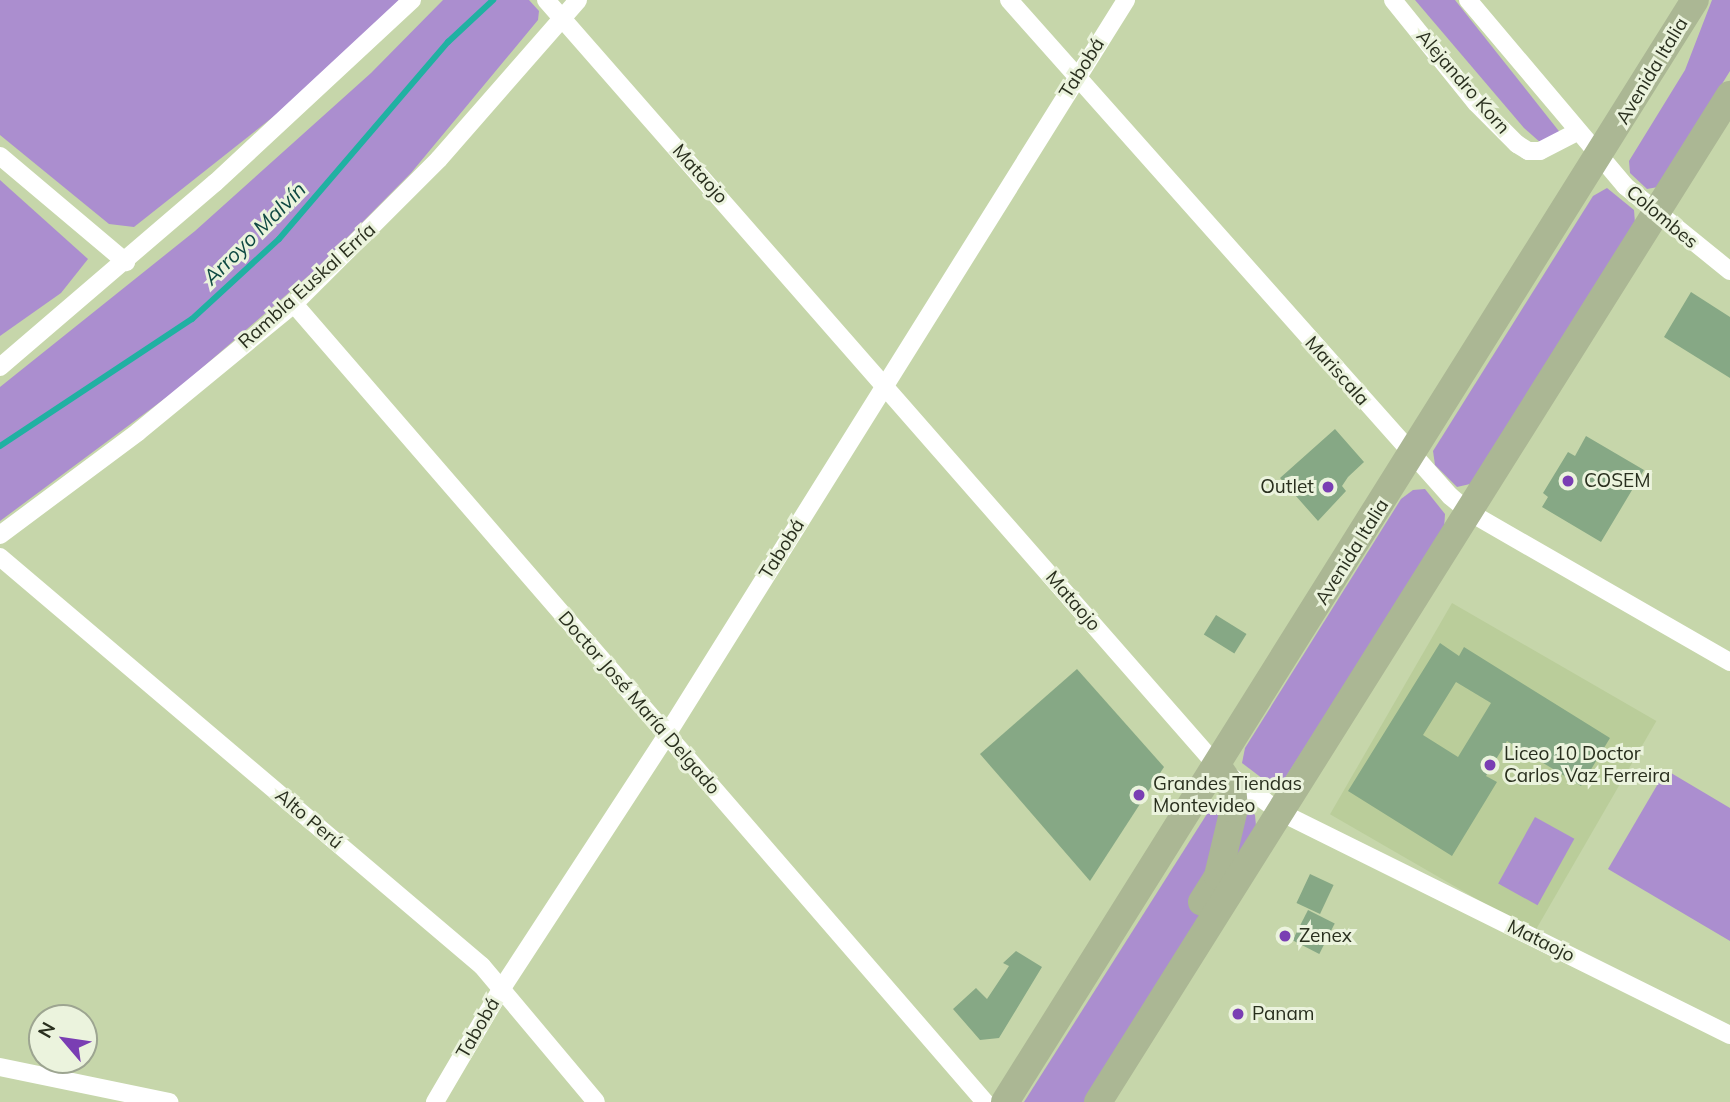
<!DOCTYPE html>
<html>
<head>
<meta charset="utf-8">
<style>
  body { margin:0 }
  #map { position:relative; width:1730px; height:1102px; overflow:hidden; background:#c6d6aa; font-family:Mulish,sans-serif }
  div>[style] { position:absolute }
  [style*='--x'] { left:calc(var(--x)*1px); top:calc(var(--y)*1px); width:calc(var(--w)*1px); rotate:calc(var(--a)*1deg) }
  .built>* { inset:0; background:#bacd9a; transform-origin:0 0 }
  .green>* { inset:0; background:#ab8ecf; transform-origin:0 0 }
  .stream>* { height:6px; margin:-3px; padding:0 3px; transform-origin:3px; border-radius:3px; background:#20b1a2 }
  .building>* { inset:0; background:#86a885; transform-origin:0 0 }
  .minor>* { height:18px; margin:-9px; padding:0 9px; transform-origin:9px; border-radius:9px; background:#fff }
  .primary>* { height:28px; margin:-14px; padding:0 14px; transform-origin:14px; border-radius:14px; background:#abb794 }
  .dots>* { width:19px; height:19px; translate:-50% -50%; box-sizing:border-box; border:4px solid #ebf3dd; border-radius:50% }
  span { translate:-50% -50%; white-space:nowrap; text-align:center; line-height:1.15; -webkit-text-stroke:6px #ebf3dd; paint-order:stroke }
  .street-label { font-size:19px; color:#292f1e }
  .poi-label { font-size:19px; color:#292f1e }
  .left { translate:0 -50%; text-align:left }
  .right { translate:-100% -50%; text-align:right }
  .water-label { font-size:21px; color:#0f4942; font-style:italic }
  .north { position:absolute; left:28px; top:1004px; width:70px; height:70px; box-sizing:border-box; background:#ebf3dd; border:2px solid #9da591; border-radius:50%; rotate:299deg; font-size:19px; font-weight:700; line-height:28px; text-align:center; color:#292f1e }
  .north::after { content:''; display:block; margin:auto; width:24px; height:32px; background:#7a3eb3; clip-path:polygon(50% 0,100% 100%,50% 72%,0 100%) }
</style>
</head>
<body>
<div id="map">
  <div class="built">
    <i style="left:1452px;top:603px;width:236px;height:244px;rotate:30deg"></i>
  </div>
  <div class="green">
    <i style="clip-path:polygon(0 0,399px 0,331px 71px,134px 227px,109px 224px,0 135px)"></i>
    <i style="clip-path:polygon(443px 0,529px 0,539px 11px,538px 20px,411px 173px,315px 270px,179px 388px,0 521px,0 387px,195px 231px,371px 73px)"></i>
    <i style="clip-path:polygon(1415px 0,1455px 0,1562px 135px,1541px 143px,1524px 128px)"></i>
    <i style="clip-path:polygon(1712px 0,1730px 0,1730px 71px,1658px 187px,1647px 189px,1630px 173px,1629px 161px,1685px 70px)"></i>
    <i style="clip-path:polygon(0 180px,88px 259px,61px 293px,0 336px)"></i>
    <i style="clip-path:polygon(1607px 188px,1634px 210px,1635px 223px,1470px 484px,1457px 487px,1435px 465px,1433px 451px,1593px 196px)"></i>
    <i style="clip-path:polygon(1425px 489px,1445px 514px,1444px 529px,1280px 786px,1271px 785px,1242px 763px,1245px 748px,1401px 499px,1413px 490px)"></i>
    <i style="clip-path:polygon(1666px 770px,1730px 808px,1730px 941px,1608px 869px)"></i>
    <i style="clip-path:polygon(1219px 795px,1242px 804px,1255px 815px,1256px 826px,1086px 1102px,1024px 1102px)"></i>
    <i style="left:1535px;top:817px;width:45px;height:76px;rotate:29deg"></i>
  </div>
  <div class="stream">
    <i style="--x:0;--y:446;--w:230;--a:-33.5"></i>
    <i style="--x:192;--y:319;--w:118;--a:-42.6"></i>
    <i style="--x:279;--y:239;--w:260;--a:-49.4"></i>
    <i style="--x:448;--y:42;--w:62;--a:-43"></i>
  </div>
  <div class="building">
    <i style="clip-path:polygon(1691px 292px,1730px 317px,1730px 378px,1664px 337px)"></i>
    <i style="clip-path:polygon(1335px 429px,1364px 462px,1348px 477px,1342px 486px,1346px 491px,1318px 521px,1280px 478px)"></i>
    <i style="clip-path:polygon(1586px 436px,1644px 470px,1601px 542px,1542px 507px,1548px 497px,1543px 493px,1568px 452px,1575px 456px)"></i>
    <i style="left:1216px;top:615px;width:36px;height:23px;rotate:32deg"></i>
    <i style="clip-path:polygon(evenodd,1440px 643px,1459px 656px,1464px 647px,1610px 738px,1581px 786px,1507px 741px,1486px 776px,1497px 782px,1452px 856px,1348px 791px,1440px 643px,1456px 682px,1491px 703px,1458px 757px,1423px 735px,1456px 682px)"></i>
    <i style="clip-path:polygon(1077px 669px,1164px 767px,1090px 881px,980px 754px)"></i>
    <i style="left:1310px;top:874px;width:26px;height:32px;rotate:25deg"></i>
    <i style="left:1308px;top:910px;width:30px;height:34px;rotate:27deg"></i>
    <i style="clip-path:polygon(1016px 951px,1042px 967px,999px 1038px,980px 1040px,953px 1009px,976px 988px,987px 999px,1009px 966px,1003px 963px)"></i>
  </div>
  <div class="minor">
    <i style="--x:546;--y:0;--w:1020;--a:48.78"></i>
    <i style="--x:1218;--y:767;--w:77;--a:36"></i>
    <i style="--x:1280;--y:812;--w:502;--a:26.36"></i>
    <i style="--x:1009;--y:0;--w:664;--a:48.36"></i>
    <i style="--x:1450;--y:496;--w:25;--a:40"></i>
    <i style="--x:1469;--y:512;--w:301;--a:29.9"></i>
    <i style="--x:1393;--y:0;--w:132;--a:51.1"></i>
    <i style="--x:1476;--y:103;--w:58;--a:45"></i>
    <i style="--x:1517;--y:144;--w:13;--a:32"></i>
    <i style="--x:1528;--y:151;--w:12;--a:0"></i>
    <i style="--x:1540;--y:151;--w:42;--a:-27.2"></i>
    <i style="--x:1468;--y:0;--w:243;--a:49.8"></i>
    <i style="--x:1625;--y:186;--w:135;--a:39"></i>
    <i style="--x:0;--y:156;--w:165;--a:40.1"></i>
    <i style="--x:294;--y:304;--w:1056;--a:49.11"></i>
    <i style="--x:0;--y:367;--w:283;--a:-40.6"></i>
    <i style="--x:215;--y:183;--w:269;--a:-42.9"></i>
    <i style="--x:0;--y:535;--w:172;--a:-36.7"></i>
    <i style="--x:138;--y:432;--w:202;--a:-39.4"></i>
    <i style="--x:294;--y:304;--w:205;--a:-45"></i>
    <i style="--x:439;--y:159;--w:211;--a:-48.8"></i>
    <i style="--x:0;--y:557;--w:632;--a:40.32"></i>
    <i style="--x:482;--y:966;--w:177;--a:50"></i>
    <i style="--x:0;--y:1067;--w:173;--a:11.7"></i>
    <i style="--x:435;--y:1102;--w:132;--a:-59.6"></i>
    <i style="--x:502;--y:988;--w:301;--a:-56.9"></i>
    <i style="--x:666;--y:736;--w:868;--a:-57.99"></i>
  </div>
  <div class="primary">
    <i style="--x:1202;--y:902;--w:31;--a:-58"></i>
    <i style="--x:1218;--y:876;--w:69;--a:-76.6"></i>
    <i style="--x:1234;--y:809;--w:22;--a:-95"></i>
    <i style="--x:1232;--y:787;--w:24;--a:-125"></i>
    <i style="--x:1005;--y:1102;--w:1300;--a:-57.95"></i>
    <i style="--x:1098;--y:1102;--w:1189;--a:-57.89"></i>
  </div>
  <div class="dots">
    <i style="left:1568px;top:481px;background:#7a3eb3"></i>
    <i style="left:1328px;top:487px;background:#7a3eb3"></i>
    <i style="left:1490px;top:765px;background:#7a3eb3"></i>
    <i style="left:1139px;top:795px;background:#7a3eb3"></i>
    <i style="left:1285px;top:936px;background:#7a3eb3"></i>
    <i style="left:1238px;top:1014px;background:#7a3eb3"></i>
  </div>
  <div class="street-label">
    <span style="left:1082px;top:68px;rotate:-58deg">Tabobá</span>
    <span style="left:1652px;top:71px;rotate:-59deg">Avenida Italia</span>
    <span style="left:1463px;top:82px;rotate:49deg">Alejandro Korn</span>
    <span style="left:700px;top:174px;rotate:48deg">Mataojo</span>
    <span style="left:1662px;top:217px;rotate:40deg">Colombes</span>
    <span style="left:307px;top:286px;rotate:-42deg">Rambla Euskal Erría</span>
    <span style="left:1337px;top:371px;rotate:48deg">Mariscala</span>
    <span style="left:782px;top:549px;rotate:-58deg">Tabobá</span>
    <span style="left:1352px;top:552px;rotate:-58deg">Avenida Italia</span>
    <span style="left:1073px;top:601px;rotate:49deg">Mataojo</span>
    <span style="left:639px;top:703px;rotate:49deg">Doctor José María Delgado</span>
    <span style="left:309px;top:819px;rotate:40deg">Alto Perú</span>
    <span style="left:1541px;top:941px;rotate:26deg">Mataojo</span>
    <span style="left:478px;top:1028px;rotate:-60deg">Tabobá</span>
  </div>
  <div class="poi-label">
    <span class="left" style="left:1584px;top:481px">COSEM</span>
    <span class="right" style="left:1314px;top:487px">Outlet</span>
    <span class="left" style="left:1504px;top:765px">Liceo 10 Doctor<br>Carlos Vaz Ferreira</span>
    <span class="left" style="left:1153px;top:795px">Grandes Tiendas<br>Montevideo</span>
    <span class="left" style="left:1299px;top:936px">Zenex</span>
    <span class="left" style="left:1252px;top:1014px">Panam</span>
  </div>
  <div class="water-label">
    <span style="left:254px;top:233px;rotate:-45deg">Arroyo Malvín</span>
  </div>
  <div class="north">N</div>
</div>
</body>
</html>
